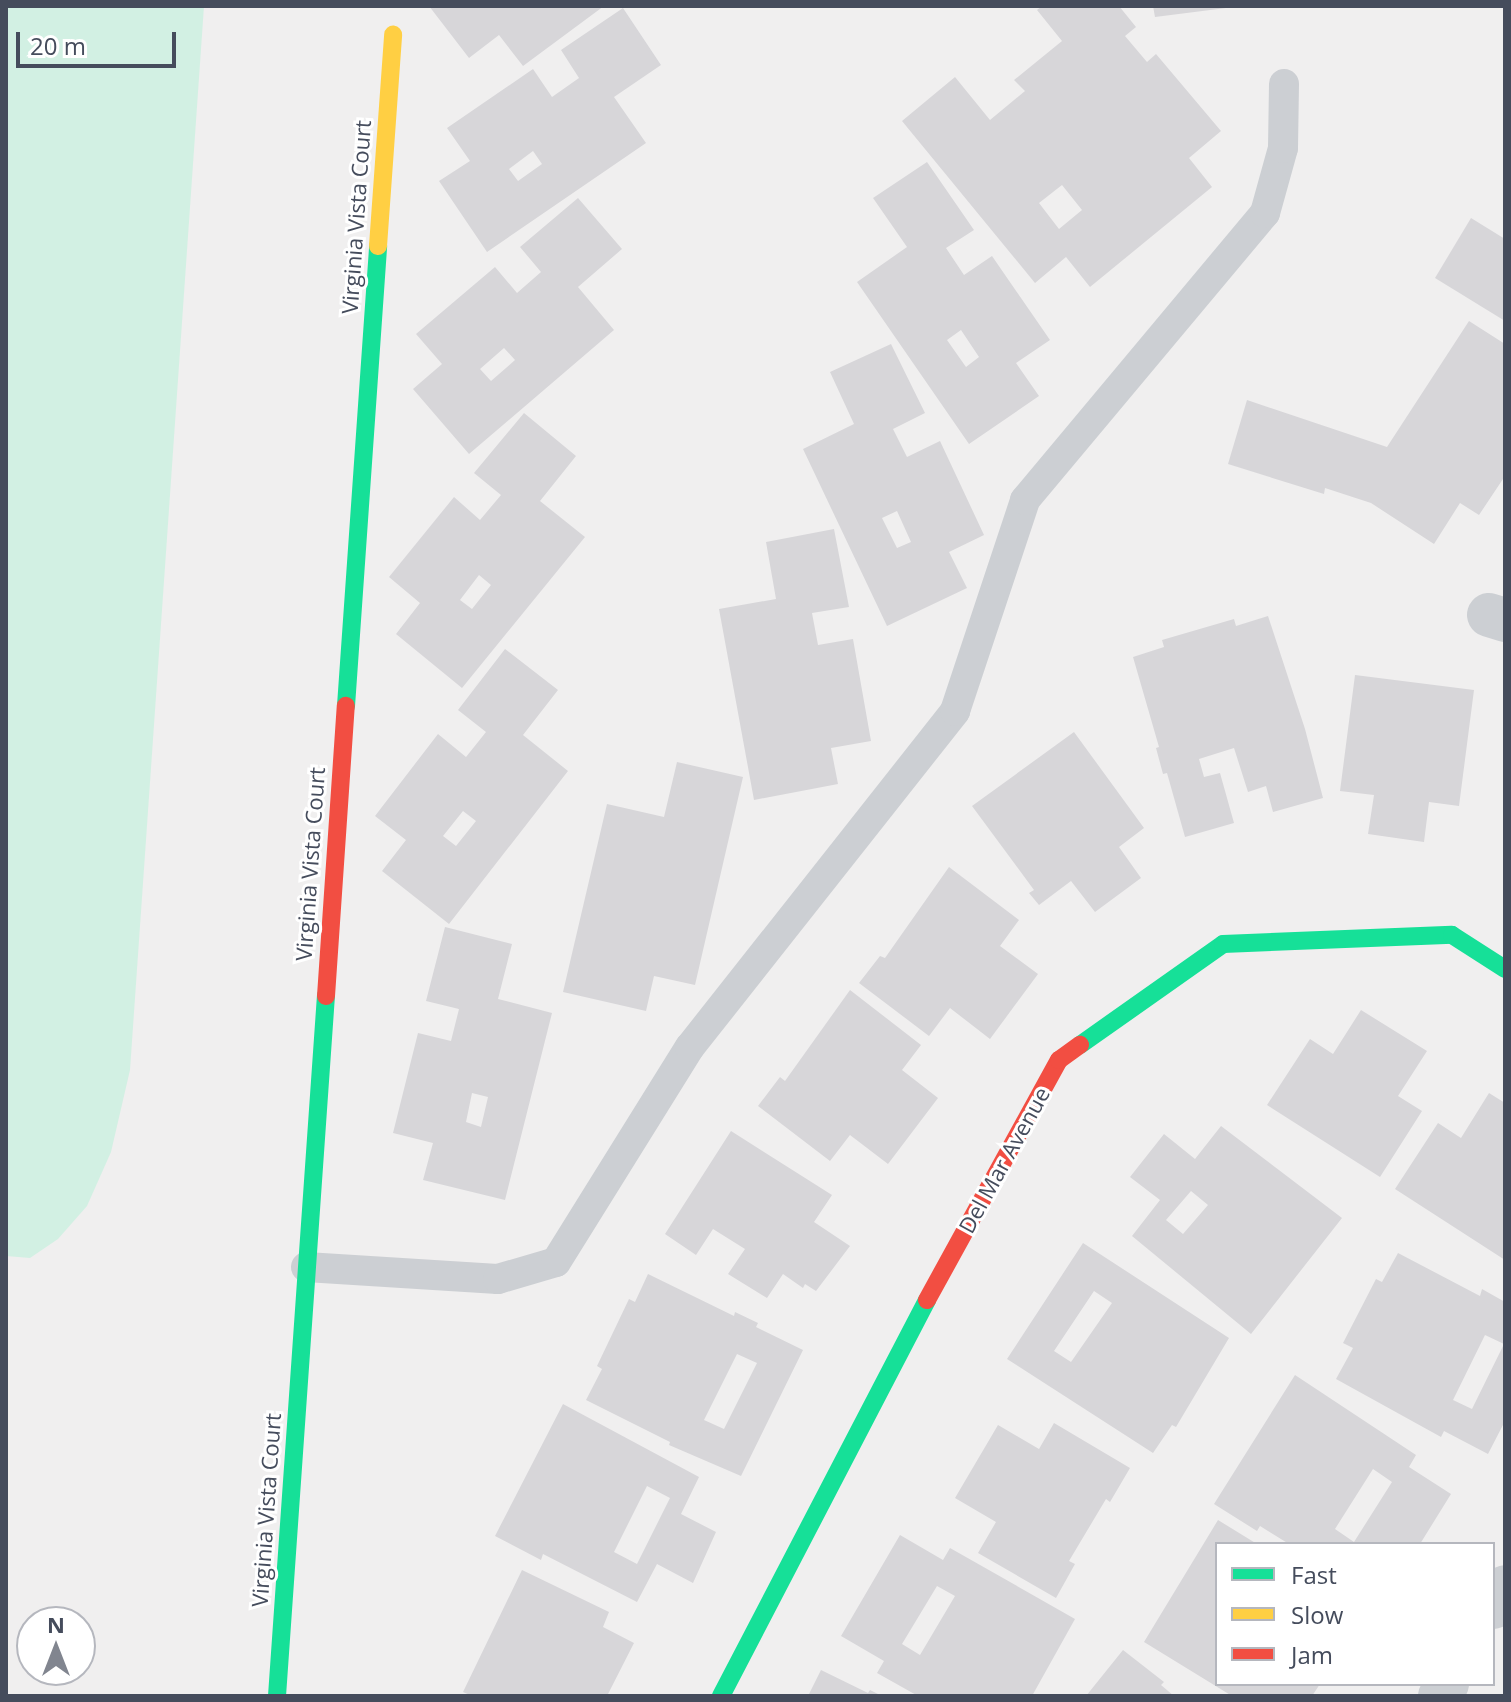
<!DOCTYPE html>
<html>
<head>
<meta charset="utf-8">
<style>
  body { margin:0 }
  #map { position:relative; width:1511px; height:1702px; overflow:hidden; background:#f0efef; font-family:"Open Sans",sans-serif }
  div>[style] { position:absolute }
  [style*='--x'] { left:calc(var(--x)*1px); top:calc(var(--y)*1px); width:calc(var(--w)*1px); rotate:calc(var(--a)*1deg) }
  .green>* { inset:0; background:#d2f0e3 }
  .building>* { inset:0; background:#d7d6d9 }
  .lane>* { height:30px; margin:-15px; padding:0 15px; transform-origin:15px; border-radius:15px; background:#cccfd3 }
  .street>* { height:44px; margin:-22px; padding:0 22px; transform-origin:22px; border-radius:22px; background:#cccfd3 }
  .fast>* { height:18px; margin:-9px; padding:0 9px; transform-origin:9px; border-radius:9px; background:#16e098 }
  .slow>* { height:18px; margin:-9px; padding:0 9px; transform-origin:9px; border-radius:9px; background:#ffcf43 }
  .jam>* { height:18px; margin:-9px; padding:0 9px; transform-origin:9px; border-radius:9px; background:#f24e42 }
  span { translate:-50% -50%; white-space:nowrap; text-align:center; line-height:1.15; -webkit-text-stroke:6px #fff; paint-order:stroke }
  .street-label { font-size:22px; color:#454c5c }
  .frame { position:absolute; inset:0; border:8px solid #454c5c; pointer-events:none }
  .legend { position:absolute; left:1215px; top:1542px; width:280px; height:144px; box-sizing:border-box; background:#fff; border:2px solid #b5b7be; margin:0; padding:10px 14px; list-style:none; font-size:24px; color:#454c5c }
  .legend li { display:flex; align-items:center; gap:16px; height:40px }
  .legend b { width:40px; border:2px solid #b5b7be }
  .north { position:absolute; left:16px; top:1606px; width:80px; height:80px; box-sizing:border-box; background:#fff; border:2px solid #b5b7be; border-radius:50%; rotate:0deg; font-size:22px; font-weight:700; line-height:32px; text-align:center; color:#454c5c }
  .north::after { content:''; display:block; margin:auto; width:28px; height:36px; background:#81858f; clip-path:polygon(50% 0,100% 100%,50% 72%,0 100%) }
  .scale { position:absolute; left:16px; top:32px; width:160px; height:36px; box-sizing:border-box; border:4px solid #454c5c; border-top:0; padding-left:10px; font-size:24px; line-height:28px; white-space:nowrap; color:#454c5c; -webkit-text-stroke:6px #fff; paint-order:stroke }
</style>
</head>
<body>
<div id="map">
  <div class="green">
    <i style="clip-path:polygon(6px 6px,204px 6px,130px 1070px,111px 1152px,87px 1206px,58px 1239px,30px 1258px,6px 1256px)"></i>
  </div>
  <div class="building">
    <i style="clip-path:polygon(429px 6px,512px 8px,604px 6px,523px 66px,499px 35px,469px 58px)"></i>
    <i style="clip-path:polygon(evenodd,1042px 6px,1119px 6px,1136px 27px,1125px 36px,1147px 62px,1156px 54px,1221px 131px,1189px 158px,1212px 187px,1090px 287px,1066px 257px,1035px 283px,902px 121px,955px 77px,990px 120px,1025px 91px,1014px 80px,1062px 41px,1037px 10px,1042px 6px,1062px 185px,1082px 210px,1059px 229px,1039px 203px,1062px 185px)"></i>
    <i style="clip-path:polygon(1153px 6px,1226px 6px,1226px 8px,1155px 17px)"></i>
    <i style="clip-path:polygon(evenodd,623px 8px,661px 65px,614px 97px,646px 143px,487px 252px,439px 181px,470px 161px,447px 128px,533px 69px,552px 97px,579px 78px,561px 50px,623px 8px,533px 151px,542px 164px,518px 181px,509px 169px,533px 151px)"></i>
    <i style="clip-path:polygon(evenodd,927px 162px,974px 230px,946px 248px,964px 275px,992px 256px,1050px 340px,1016px 363px,1039px 396px,969px 444px,857px 282px,907px 247px,873px 198px,927px 162px,961px 330px,979px 357px,966px 367px,947px 340px,961px 330px)"></i>
    <i style="clip-path:polygon(evenodd,578px 198px,622px 249px,578px 287px,614px 330px,469px 454px,413px 389px,442px 364px,416px 334px,495px 267px,517px 293px,541px 272px,520px 247px,578px 198px,504px 348px,515px 360px,491px 381px,480px 369px,504px 348px)"></i>
    <i style="clip-path:polygon(1471px 218px,1505px 239px,1505px 321px,1435px 278px)"></i>
    <i style="clip-path:polygon(1469px 321px,1505px 344px,1505px 476px,1479px 515px,1460px 503px,1434px 544px,1371px 503px,1325px 488px,1324px 494px,1228px 464px,1247px 400px,1387px 447px)"></i>
    <i style="clip-path:polygon(evenodd,891px 344px,925px 413px,893px 429px,907px 457px,940px 441px,984px 535px,949px 552px,967px 588px,887px 626px,803px 449px,854px 424px,830px 372px,891px 344px,897px 511px,911px 542px,897px 548px,882px 518px,897px 511px)"></i>
    <i style="clip-path:polygon(evenodd,524px 413px,576px 456px,540px 501px,585px 537px,462px 688px,396px 634px,420px 603px,389px 577px,454px 497px,480px 520px,501px 495px,474px 473px,524px 413px,479px 575px,491px 585px,472px 609px,460px 600px,479px 575px)"></i>
    <i style="clip-path:polygon(834px 529px,849px 607px,812px 613px,818px 645px,853px 639px,871px 741px,831px 748px,838px 784px,754px 800px,719px 609px,776px 599px,766px 542px)"></i>
    <i style="clip-path:polygon(1268px 616px,1305px 729px,1323px 798px,1273px 812px,1266px 786px,1248px 792px,1234px 748px,1199px 759px,1204px 777px,1220px 773px,1234px 823px,1185px 837px,1167px 773px,1163px 774px,1156px 748px,1159px 747px,1133px 657px,1164px 647px,1162px 640px,1234px 619px,1236px 626px)"></i>
    <i style="clip-path:polygon(evenodd,505px 649px,558px 690px,523px 735px,568px 771px,449px 924px,382px 871px,406px 840px,375px 816px,438px 734px,466px 757px,486px 732px,458px 710px,505px 649px,463px 811px,476px 821px,456px 846px,443px 836px,463px 811px)"></i>
    <i style="clip-path:polygon(1355px 675px,1474px 690px,1459px 806px,1429px 802px,1424px 842px,1368px 834px,1374px 795px,1340px 791px)"></i>
    <i style="clip-path:polygon(1074px 732px,1144px 828px,1119px 847px,1141px 878px,1095px 912px,1071px 881px,1039px 905px,1029px 893px,1034px 890px,972px 806px)"></i>
    <i style="clip-path:polygon(677px 762px,743px 777px,695px 985px,654px 976px,646px 1011px,563px 992px,607px 804px,664px 817px)"></i>
    <i style="clip-path:polygon(949px 867px,1019px 920px,1000px 946px,1038px 974px,990px 1039px,950px 1008px,929px 1036px,859px 983px,880px 956px,885px 958px)"></i>
    <i style="clip-path:polygon(evenodd,445px 927px,512px 944px,498px 999px,552px 1013px,505px 1200px,423px 1180px,433px 1143px,393px 1133px,418px 1033px,451px 1041px,459px 1009px,426px 1001px,445px 927px,472px 1093px,488px 1097px,481px 1127px,466px 1122px,472px 1093px)"></i>
    <i style="clip-path:polygon(850px 990px,921px 1045px,902px 1070px,938px 1098px,888px 1164px,850px 1135px,830px 1161px,758px 1106px,780px 1077px,785px 1081px)"></i>
    <i style="clip-path:polygon(1361px 1010px,1427px 1051px,1398px 1096px,1422px 1111px,1380px 1177px,1267px 1105px,1310px 1039px,1333px 1054px)"></i>
    <i style="clip-path:polygon(1489px 1093px,1505px 1103px,1505px 1260px,1395px 1189px,1438px 1123px,1461px 1138px)"></i>
    <i style="clip-path:polygon(evenodd,1221px 1126px,1342px 1218px,1251px 1334px,1132px 1236px,1160px 1200px,1130px 1177px,1164px 1134px,1195px 1159px,1221px 1126px,1191px 1191px,1208px 1205px,1183px 1234px,1166px 1220px,1191px 1191px)"></i>
    <i style="clip-path:polygon(731px 1131px,832px 1195px,814px 1222px,850px 1246px,816px 1291px,805px 1284px,803px 1288px,783px 1274px,767px 1298px,728px 1274px,745px 1249px,713px 1229px,696px 1255px,665px 1234px)"></i>
    <i style="clip-path:polygon(evenodd,1083px 1243px,1229px 1338px,1176px 1427px,1172px 1425px,1153px 1453px,1007px 1359px,1083px 1243px,1094px 1291px,1112px 1303px,1071px 1362px,1054px 1351px,1094px 1291px)"></i>
    <i style="clip-path:polygon(evenodd,1398px 1253px,1480px 1296px,1482px 1289px,1505px 1302px,1505px 1421px,1488px 1454px,1444px 1431px,1441px 1437px,1336px 1379px,1353px 1348px,1343px 1343px,1376px 1279px,1382px 1282px,1398px 1253px,1485px 1335px,1504px 1344px,1472px 1409px,1453px 1400px,1485px 1335px)"></i>
    <i style="clip-path:polygon(evenodd,648px 1274px,734px 1316px,735px 1312px,758px 1323px,756px 1327px,803px 1350px,741px 1476px,669px 1445px,670px 1442px,586px 1400px,602px 1369px,597px 1366px,629px 1299px,635px 1302px,648px 1274px,737px 1354px,757px 1363px,724px 1429px,704px 1420px,737px 1354px)"></i>
    <i style="clip-path:polygon(evenodd,1295px 1375px,1416px 1455px,1409px 1467px,1451px 1494px,1420px 1544px,1289px 1544px,1260px 1526px,1257px 1531px,1214px 1504px,1295px 1375px,1373px 1469px,1392px 1482px,1354px 1542px,1335px 1529px,1373px 1469px)"></i>
    <i style="clip-path:polygon(evenodd,563px 1404px,699px 1477px,681px 1514px,716px 1532px,693px 1583px,657px 1564px,637px 1602px,543px 1554px,541px 1560px,495px 1536px,563px 1404px,647px 1486px,670px 1498px,637px 1564px,614px 1552px,647px 1486px)"></i>
    <i style="clip-path:polygon(1054px 1423px,1130px 1468px,1110px 1502px,1106px 1499px,1069px 1561px,1075px 1564px,1056px 1598px,978px 1553px,996px 1522px,955px 1498px,998px 1425px,1039px 1449px)"></i>
    <i style="clip-path:polygon(1218px 1520px,1257px 1544px,1217px 1544px,1217px 1684px,1320px 1684px,1312px 1696px,1232px 1696px,1144px 1642px)"></i>
    <i style="clip-path:polygon(evenodd,900px 1535px,943px 1560px,950px 1548px,1075px 1619px,1032px 1696px,918px 1696px,877px 1673px,884px 1661px,841px 1636px,900px 1535px,937px 1586px,955px 1596px,920px 1655px,902px 1644px,937px 1586px)"></i>
    <i style="clip-path:polygon(522px 1570px,609px 1612px,603px 1627px,634px 1643px,607px 1696px,472px 1696px,463px 1692px)"></i>
    <i style="clip-path:polygon(1123px 1650px,1164px 1682px,1161px 1685px,1174px 1696px,1086px 1696px)"></i>
    <i style="clip-path:polygon(821px 1670px,868px 1693px,870px 1690px,882px 1696px,808px 1696px)"></i>
  </div>
  <div class="lane">
    <i style="--x:306;--y:1267;--w:192;--a:3.6"></i>
    <i style="--x:498;--y:1279;--w:60;--a:-16.3"></i>
    <i style="--x:556;--y:1262;--w:253;--a:-58.1"></i>
    <i style="--x:690;--y:1047;--w:428;--a:-51.7"></i>
    <i style="--x:955;--y:711;--w:222;--a:-71.6"></i>
    <i style="--x:1025;--y:500;--w:374;--a:-50.1"></i>
    <i style="--x:1265;--y:213;--w:67;--a:-74.5"></i>
    <i style="--x:1283;--y:148;--w:64;--a:-89.1"></i>
  </div>
  <div class="street">
    <i style="--x:1489;--y:615;--w:17;--a:17"></i>
    <i style="--x:1493;--y:1607;--w:23;--a:-59"></i>
    <i style="--x:1440;--y:1696;--w:14;--a:-60"></i>
  </div>
  <div class="fast">
    <i style="--x:346;--y:706;--w:461;--a:-86"></i>
    <i style="--x:1080;--y:1045;--w:175;--a:-35.2"></i>
    <i style="--x:1223;--y:944;--w:229;--a:-2.3"></i>
    <i style="--x:1452;--y:935;--w:63;--a:32.7"></i>
    <i style="--x:277;--y:1696;--w:702;--a:-86"></i>
    <i style="--x:721;--y:1696;--w:446;--a:-62.5"></i>
  </div>
  <div class="slow">
    <i style="--x:378;--y:246;--w:212;--a:-85.9"></i>
  </div>
  <div class="jam">
    <i style="--x:326;--y:996;--w:291;--a:-86.1"></i>
    <i style="--x:927;--y:1300;--w:274;--a:-61.2"></i>
    <i style="--x:1059;--y:1060;--w:26;--a:-36"></i>
  </div>
  <div class="street-label">
    <span style="left:356px;top:217px;rotate:-86deg">Virginia Vista Court</span>
    <span style="left:310px;top:864px;rotate:-86deg">Virginia Vista Court</span>
    <span style="left:1004px;top:1160px;rotate:-61deg">Del Mar Avenue</span>
    <span style="left:266px;top:1510px;rotate:-86deg">Virginia Vista Court</span>
  </div>
  <div class="frame"></div>
  <ul class="legend">
  <li><b style="height:10px;background:#16e098"></b>Fast</li>
  <li><b style="height:10px;background:#ffcf43"></b>Slow</li>
  <li><b style="height:10px;background:#f24e42"></b>Jam</li>
  </ul>
  <div class="north">N</div>
  <div class="scale">20 m</div>
</div>
</body>
</html>
